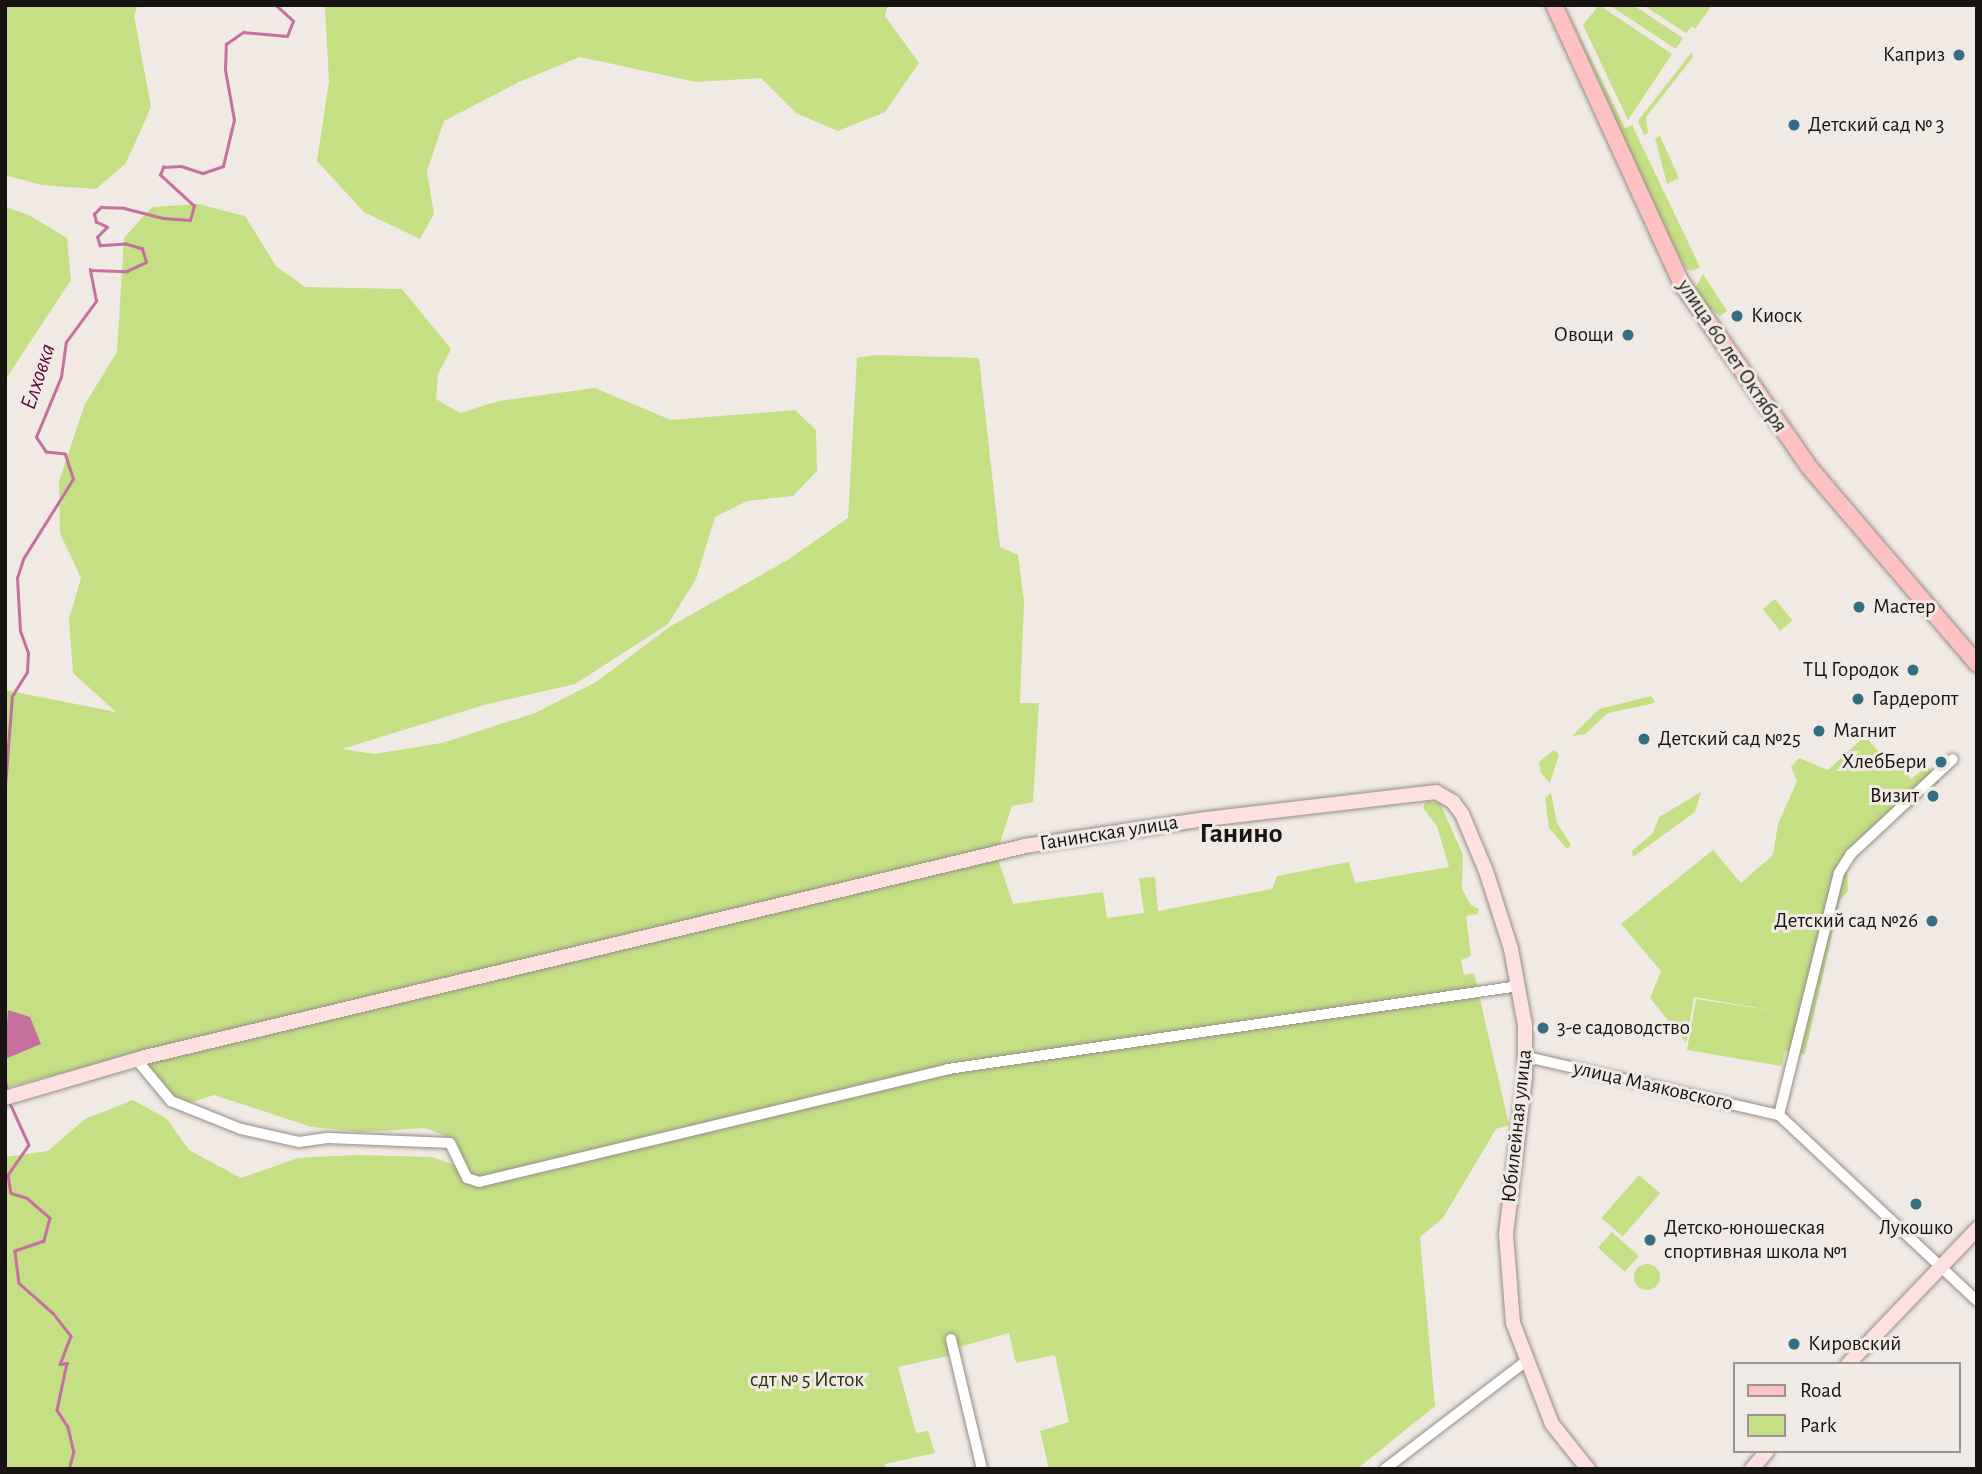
<!DOCTYPE html>
<html>
<head>
<meta charset="utf-8">
<style>
  body { margin:0 }
  #map { position:relative; width:1982px; height:1474px; overflow:hidden; background:#f1e9e4; font-family:"Alegreya Sans",sans-serif }
  div>[style] { position:absolute }
  [style*='--x'] { left:calc(var(--x)*1px); top:calc(var(--y)*1px); width:calc(var(--w)*1px); rotate:calc(var(--a)*1deg) }
  .green>* { inset:0; background:#c4df84; transform-origin:0 0 }
  .round { border-radius:50% }
  .water>* { inset:0; background:#c5709f }
  .stream>* { height:2.5px; margin:-1.25px; padding:0 1.25px; transform-origin:1.25px; border-radius:1.25px; background:#c5709f }
  .roads { filter:drop-shadow(0 0 2px #948d88) drop-shadow(0 0 2px #948d88) }
  .street>* { height:10px; margin:-5px; padding:0 5px; transform-origin:5px; border-radius:5px; background:#fff }
  .secondary>* { height:14px; margin:-7px; padding:0 7px; transform-origin:7px; border-radius:7px; background:#ffe0e0 }
  .primary>* { height:16px; margin:-8px; padding:0 8px; transform-origin:8px; border-radius:8px; background:#fec1c1 }
  .dots>* { width:19px; height:19px; translate:-50% -50%; box-sizing:border-box; border:4px solid #f1e9e4; border-radius:50% }
  span { translate:-50% -50%; white-space:nowrap; text-align:center; line-height:1.15; -webkit-text-stroke:6px #f1e9e4; paint-order:stroke }
  .poi-label { font-size:21px; color:#171412 }
  .right { translate:-100% -50%; text-align:right }
  .left { translate:0 -50%; text-align:left }
  .street-label { font-size:21px; color:#171412 }
  .park-label { font-size:21px; color:#2b350e }
  .water-label { font-size:23px; color:#580a3e; font-style:italic }
  .district-label { font-size:28px; color:#171412; font-weight:700 }
  .frame { position:absolute; inset:0; border:7px solid #171412; pointer-events:none }
  .legend { position:absolute; left:1733px; top:1362px; width:228px; height:91px; box-sizing:border-box; background:#f1e9e4; border:2px solid #9a9490; margin:0; padding:9px 12px; list-style:none; font-size:21px; color:#171412 }
  .legend li { display:flex; align-items:center; gap:14px; height:35px }
  .legend b { width:35px; border:2px solid #9a9490 }
</style>
</head>
<body>
<div id="map">
  <div class="green">
    <i style="clip-path:polygon(5px 5px,138px 5px,134px 15px,151px 107px,126px 163px,96px 189px,41px 185px,5px 175px)"></i>
    <i style="clip-path:polygon(325px 5px,888px 5px,885px 16px,919px 63px,885px 112px,838px 131px,796px 113px,761px 78px,696px 82px,580px 57px,519px 82px,444px 121px,427px 171px,434px 214px,420px 239px,364px 212px,317px 161px,329px 82px)"></i>
    <i style="clip-path:polygon(1565px 5px,1625px 128px,1632px 125px,1700px 267px,1693px 271px,1686px 269px,1661px 222px)"></i>
    <i style="clip-path:polygon(1599px 5px,1672px 54px,1628px 120px,1583px 25px)"></i>
    <i style="clip-path:polygon(1609px 5px,1633px 5px,1683px 38px,1676px 49px)"></i>
    <i style="clip-path:polygon(1643px 5px,1712px 5px,1695px 29px,1692px 26px,1686px 33px)"></i>
    <i style="clip-path:polygon(1692px 52px,1693px 57px,1646px 117px,1648px 133px,1644px 135px,1638px 121px)"></i>
    <i style="clip-path:polygon(1660px 136px,1679px 178px,1667px 184px,1655px 138px)"></i>
    <i style="clip-path:polygon(198px 204px,245px 216px,276px 266px,305px 287px,402px 289px,451px 349px,438px 374px,436px 399px,460px 413px,499px 401px,595px 388px,671px 420px,795px 410px,816px 430px,817px 471px,793px 496px,747px 501px,715px 517px,696px 579px,668px 624px,575px 684px,484px 705px,342px 749px,374px 754px,442px 743px,535px 713px,596px 682px,671px 626px,786px 561px,848px 518px,857px 358px,876px 355px,979px 358px,1000px 547px,1018px 555px,1024px 601px,1020px 703px,1039px 703px,1033px 802px,1012px 806px,999px 845px,998px 859px,1013px 904px,1103px 892px,1107px 918px,1144px 913px,1139px 878px,1155px 877px,1158px 911px,1272px 889px,1277px 876px,1349px 862px,1355px 883px,1449px 867px,1437px 826px,1423px 808px,1426px 801px,1440px 803px,1463px 855px,1462px 889px,1471px 905px,1479px 909px,1478px 914px,1466px 916px,1471px 956px,1461px 960px,1464px 975px,1474px 973px,1509px 1125px,1496px 1129px,1443px 1218px,1420px 1237px,1435px 1406px,1357px 1469px,1049px 1469px,1040px 1431px,1069px 1422px,1055px 1355px,1016px 1363px,1009px 1333px,952px 1349px,952px 1355px,898px 1367px,916px 1433px,928px 1431px,935px 1453px,885px 1464px,885px 1469px,5px 1469px,5px 1157px,48px 1151px,85px 1119px,133px 1100px,167px 1119px,189px 1150px,241px 1178px,298px 1158px,356px 1155px,432px 1157px,466px 1169px,456px 1141px,426px 1128px,364px 1132px,312px 1127px,214px 1095px,189px 1103px,161px 1091px,137px 1053px,5px 1088px,5px 690px,116px 712px,73px 673px,69px 619px,81px 578px,60px 533px,59px 481px,85px 404px,117px 352px,124px 238px,152px 207px)"></i>
    <i style="clip-path:polygon(5px 207px,27px 214px,67px 238px,71px 280px,5px 380px)"></i>
    <i style="clip-path:polygon(1703px 274px,1727px 311px,1720px 316px,1708px 307px,1696px 287px)"></i>
    <i style="left:1775px;top:599px;width:28px;height:16px;rotate:51deg"></i>
    <i style="clip-path:polygon(1651px 696px,1655px 702px,1651px 704px,1608px 713px,1585px 734px,1572px 736px,1599px 709px)"></i>
    <i style="clip-path:polygon(1865px 736px,1885px 759px,1886px 770px,1904px 770px,1911px 779px,1927px 766px,1940px 782px,1855px 854px,1847px 871px,1848px 891px,1840px 900px,1805px 1054px,1785px 1051px,1782px 1066px,1687px 1050px,1696px 999px,1781px 1012px,1694px 997px,1686px 1043px,1650px 998px,1661px 971px,1621px 924px,1713px 850px,1741px 883px,1773px 855px,1778px 824px,1797px 781px,1791px 767px,1799px 758px,1828px 770px)"></i>
    <i style="clip-path:polygon(1554px 750px,1559px 754px,1550px 783px,1541px 773px,1539px 762px)"></i>
    <i style="clip-path:polygon(1701px 792px,1695px 812px,1633px 857px,1632px 851px,1653px 833px,1659px 817px)"></i>
    <i style="clip-path:polygon(1551px 793px,1557px 823px,1571px 845px,1567px 849px,1549px 828px,1545px 798px)"></i>
    <i style="left:1639px;top:1175px;width:28px;height:57px;rotate:41deg"></i>
    <i style="left:1612px;top:1232px;width:36px;height:21px;rotate:42deg"></i>
    <i class="round" style="left:1634px;top:1264px;width:26px;height:26px"></i>
  </div>
  <div class="water">
    <i style="clip-path:polygon(8px 1010px,30px 1017px,41px 1044px,5px 1059px)"></i>
  </div>
  <div class="stream">
    <i style="--x:5;--y:786;--w:90;--a:-85.6"></i>
    <i style="--x:12;--y:696;--w:28;--a:-58"></i>
    <i style="--x:27;--y:672;--w:19;--a:-87"></i>
    <i style="--x:28;--y:653;--w:23;--a:-110"></i>
    <i style="--x:20;--y:631;--w:53;--a:-93.2"></i>
    <i style="--x:17;--y:578;--w:20;--a:-72"></i>
    <i style="--x:23;--y:559;--w:94;--a:-58"></i>
    <i style="--x:73;--y:479;--w:26;--a:-108"></i>
    <i style="--x:65;--y:454;--w:19;--a:-174"></i>
    <i style="--x:46;--y:452;--w:18;--a:-124"></i>
    <i style="--x:36;--y:437;--w:65;--a:-67.4"></i>
    <i style="--x:61;--y:377;--w:35;--a:-82"></i>
    <i style="--x:66;--y:342;--w:51;--a:-53.8"></i>
    <i style="--x:96;--y:301;--w:32;--a:-101"></i>
    <i style="--x:90;--y:270;--w:37;--a:2"></i>
    <i style="--x:127;--y:271;--w:21;--a:-25"></i>
    <i style="--x:146;--y:262;--w:14;--a:-107"></i>
    <i style="--x:142;--y:249;--w:17;--a:-163"></i>
    <i style="--x:126;--y:244;--w:26;--a:176"></i>
    <i style="--x:100;--y:246;--w:9;--a:-108"></i>
    <i style="--x:97;--y:237;--w:14;--a:-45"></i>
    <i style="--x:107;--y:227;--w:12;--a:-156"></i>
    <i style="--x:96;--y:222;--w:8;--a:-104"></i>
    <i style="--x:94;--y:214;--w:10;--a:-45"></i>
    <i style="--x:101;--y:207;--w:23;--a:2"></i>
    <i style="--x:124;--y:208;--w:40;--a:14.4"></i>
    <i style="--x:163;--y:218;--w:27;--a:4"></i>
    <i style="--x:190;--y:220;--w:15;--a:-74"></i>
    <i style="--x:194;--y:206;--w:46;--a:-137.6"></i>
    <i style="--x:160;--y:175;--w:9;--a:-69"></i>
    <i style="--x:163;--y:167;--w:18;--a:-3"></i>
    <i style="--x:181;--y:166;--w:23;--a:18"></i>
    <i style="--x:203;--y:173;--w:21;--a:-19"></i>
    <i style="--x:223;--y:166;--w:47;--a:-76.6"></i>
    <i style="--x:234;--y:120;--w:51;--a:-100.2"></i>
    <i style="--x:225;--y:70;--w:26;--a:-88"></i>
    <i style="--x:226;--y:44;--w:21;--a:-35"></i>
    <i style="--x:243;--y:32;--w:44;--a:5.2"></i>
    <i style="--x:287;--y:36;--w:16;--a:-68"></i>
    <i style="--x:293;--y:21;--w:24;--a:-138"></i>
    <i style="--x:5;--y:1078;--w:15;--a:79"></i>
    <i style="--x:10;--y:1103;--w:46;--a:65.7"></i>
    <i style="--x:29;--y:1145;--w:37;--a:125"></i>
    <i style="--x:8;--y:1175;--w:18;--a:81"></i>
    <i style="--x:11;--y:1193;--w:17;--a:17"></i>
    <i style="--x:27;--y:1198;--w:30;--a:41"></i>
    <i style="--x:50;--y:1218;--w:24;--a:105"></i>
    <i style="--x:44;--y:1241;--w:31;--a:161"></i>
    <i style="--x:15;--y:1251;--w:32;--a:83"></i>
    <i style="--x:19;--y:1283;--w:45;--a:41.4"></i>
    <i style="--x:53;--y:1313;--w:29;--a:52"></i>
    <i style="--x:71;--y:1336;--w:30;--a:111"></i>
    <i style="--x:60;--y:1364;--w:7;--a:-8"></i>
    <i style="--x:67;--y:1363;--w:48;--a:102"></i>
    <i style="--x:57;--y:1410;--w:20;--a:57"></i>
    <i style="--x:68;--y:1427;--w:26;--a:77"></i>
    <i style="--x:74;--y:1452;--w:18;--a:106"></i>
  </div>
  <div class="roads">
    <div class="street">
      <i style="--x:1527;--y:1057;--w:259;--a:13"></i>
      <i style="--x:1779;--y:1115;--w:272;--a:43.2"></i>
      <i style="--x:136;--y:1059;--w:55;--a:50.2"></i>
      <i style="--x:171;--y:1101;--w:75;--a:21.8"></i>
      <i style="--x:241;--y:1129;--w:59;--a:12.6"></i>
      <i style="--x:299;--y:1142;--w:30;--a:-8"></i>
      <i style="--x:329;--y:1138;--w:121;--a:2.4"></i>
      <i style="--x:450;--y:1143;--w:39;--a:64"></i>
      <i style="--x:467;--y:1178;--w:13;--a:18"></i>
      <i style="--x:479;--y:1182;--w:482;--a:-13.5"></i>
      <i style="--x:948;--y:1069;--w:577;--a:-8.27"></i>
      <i style="--x:1779;--y:1115;--w:249;--a:-76.1"></i>
      <i style="--x:1839;--y:873;--w:22;--a:-58"></i>
      <i style="--x:1851;--y:854;--w:139;--a:-43"></i>
      <i style="--x:951;--y:1339;--w:134;--a:76.6"></i>
      <i style="--x:1385;--y:1469;--w:176;--a:-37.4"></i>
    </div>
    <div class="secondary">
      <i style="--x:5;--y:1098;--w:146;--a:-16.3"></i>
      <i style="--x:145;--y:1057;--w:905;--a:-13.48"></i>
      <i style="--x:1025;--y:846;--w:183;--a:-8.5"></i>
      <i style="--x:1206;--y:819;--w:232;--a:-6.7"></i>
      <i style="--x:1436;--y:792;--w:20;--a:30"></i>
      <i style="--x:1453;--y:802;--w:15;--a:53"></i>
      <i style="--x:1462;--y:814;--w:62;--a:67.2"></i>
      <i style="--x:1486;--y:871;--w:82;--a:72.2"></i>
      <i style="--x:1511;--y:949;--w:77;--a:79.6"></i>
      <i style="--x:1525;--y:1025;--w:52;--a:90"></i>
      <i style="--x:1525;--y:1077;--w:158;--a:96.9"></i>
      <i style="--x:1506;--y:1234;--w:89;--a:85.5"></i>
      <i style="--x:1513;--y:1323;--w:108;--a:68.9"></i>
      <i style="--x:1552;--y:1424;--w:58;--a:51.3"></i>
      <i style="--x:1848;--y:1364;--w:187;--a:-46.3"></i>
      <i style="--x:1752;--y:1469;--w:23;--a:-50"></i>
    </div>
    <div class="primary">
      <i style="--x:1554;--y:5;--w:307;--a:65.4"></i>
      <i style="--x:1682;--y:284;--w:223;--a:55.2"></i>
      <i style="--x:1809;--y:467;--w:259;--a:49.5"></i>
    </div>
  </div>
  <div class="dots">
    <i style="left:1959px;top:55px;background:#326f85"></i>
    <i style="left:1794px;top:125px;background:#326f85"></i>
    <i style="left:1737px;top:316px;background:#326f85"></i>
    <i style="left:1628px;top:335px;background:#326f85"></i>
    <i style="left:1859px;top:607px;background:#326f85"></i>
    <i style="left:1913px;top:670px;background:#326f85"></i>
    <i style="left:1858px;top:699px;background:#326f85"></i>
    <i style="left:1819px;top:731px;background:#326f85"></i>
    <i style="left:1644px;top:739px;background:#326f85"></i>
    <i style="left:1941px;top:762px;background:#326f85"></i>
    <i style="left:1933px;top:796px;background:#326f85"></i>
    <i style="left:1932px;top:921px;background:#326f85"></i>
    <i style="left:1543px;top:1028px;background:#326f85"></i>
    <i style="left:1916px;top:1204px;background:#326f85"></i>
    <i style="left:1650px;top:1240px;background:#326f85"></i>
    <i style="left:1794px;top:1344px;background:#326f85"></i>
  </div>
  <div class="poi-label">
    <span class="right" style="left:1945px;top:55px">Каприз</span>
    <span class="left" style="left:1808px;top:125px">Детский сад № 3</span>
    <span class="left" style="left:1751px;top:316px">Киоск</span>
    <span class="right" style="left:1614px;top:335px">Овощи</span>
    <span class="left" style="left:1873px;top:607px">Мастер</span>
    <span class="right" style="left:1899px;top:670px">ТЦ Городок</span>
    <span class="left" style="left:1872px;top:699px">Гардеропт</span>
    <span class="left" style="left:1833px;top:731px">Магнит</span>
    <span class="left" style="left:1658px;top:739px">Детский сад №25</span>
    <span class="right" style="left:1927px;top:762px">ХлебБери</span>
    <span class="right" style="left:1919px;top:796px">Визит</span>
    <span class="right" style="left:1918px;top:921px">Детский сад №26</span>
    <span class="left" style="left:1557px;top:1028px">3-е садоводство</span>
    <span class="left" style="left:1664px;top:1240px">Детско-юношеская<br>спортивная школа №1</span>
    <span style="left:1916px;top:1228px">Лукошко</span>
    <span class="left" style="left:1808px;top:1344px">Кировский</span>
  </div>
  <div class="street-label">
    <span style="left:1732px;top:356px;rotate:56deg">улица 60 лет Октября</span>
    <span style="left:1109px;top:833px;rotate:-9deg">Ганинская улица</span>
    <span style="left:1653px;top:1086px;rotate:13deg">улица Маяковского</span>
    <span style="left:1517px;top:1126px;rotate:-84deg">Юбилейная улица</span>
  </div>
  <div class="park-label">
    <span style="left:807px;top:1380px">сдт № 5 Исток</span>
  </div>
  <div class="water-label">
    <span style="left:39px;top:377px;rotate:-72deg">Елховка</span>
  </div>
  <div class="district-label">
    <span style="left:1241px;top:834px">Ганино</span>
  </div>
  <div class="frame"></div>
  <ul class="legend">
  <li><b style="height:9px;background:#fec1c1"></b>Road</li>
  <li><b style="height:19px;background:#c4df84"></b>Park</li>
  </ul>
</div>
</body>
</html>
